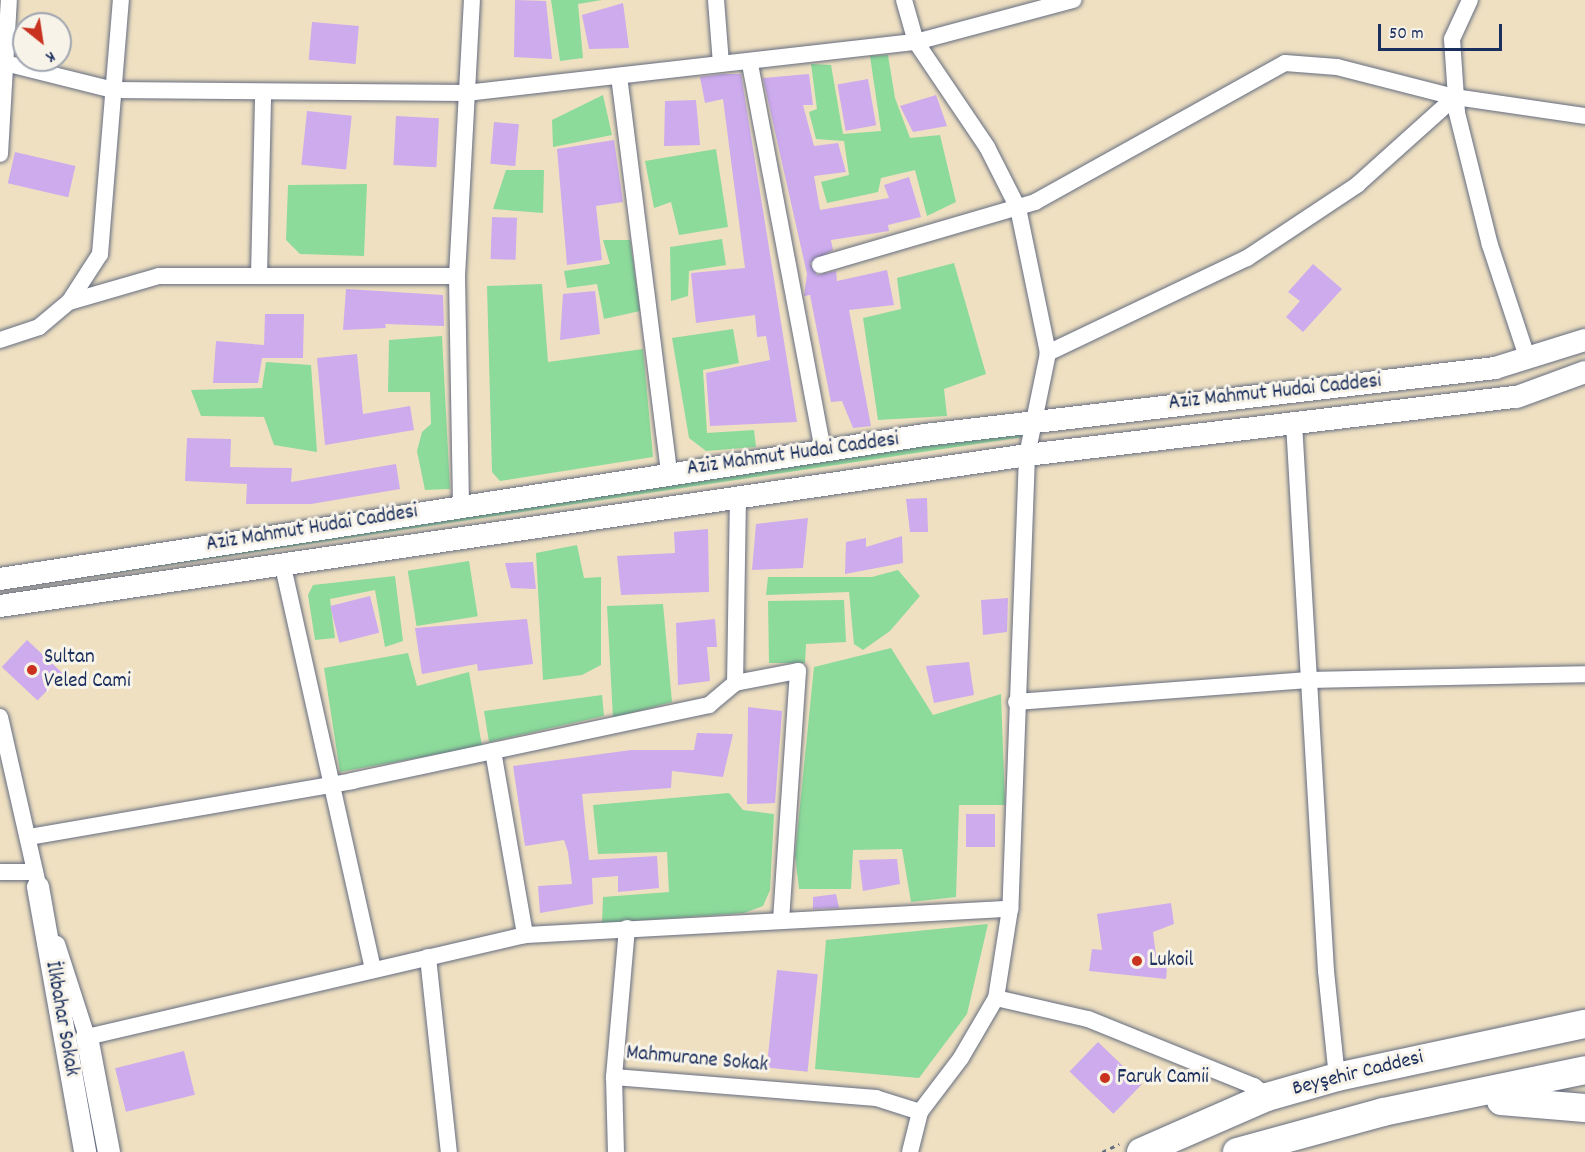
<!DOCTYPE html>
<html>
<head>
<meta charset="utf-8">
<style>
  body { margin:0 }
  #map { position:relative; width:1585px; height:1152px; overflow:hidden; background:#efe0c1; font-family:Dekko,sans-serif }
  div>[style] { position:absolute }
  [style*='--x'] { left:calc(var(--x)*1px); top:calc(var(--y)*1px); width:calc(var(--w)*1px); rotate:calc(var(--a)*1deg) }
  .green>* { inset:0; background:#8cdb9a; transform-origin:0 0 }
  .building>* { inset:0; background:#cdabed; transform-origin:0 0 }
  .path>* { height:3px; margin-top:-1.5px; transform-origin:0; background:repeating-linear-gradient(90deg,#656d81 0 4.5px,transparent 0 9px) }
  .roads { filter:drop-shadow(0 0 2px #656d81) drop-shadow(0 0 2px #656d81) }
  .street>* { height:16px; margin:-8px; padding:0 8px; transform-origin:8px; border-radius:8px; background:#fff }
  .secondary>* { height:22px; margin:-11px; padding:0 11px; transform-origin:11px; border-radius:11px; background:#fff }
  .highway>* { height:28px; margin:-14px; padding:0 14px; transform-origin:14px; border-radius:14px; background:#fff }
  .dots>* { width:16px; height:16px; translate:-50% -50%; box-sizing:border-box; border:3px solid #f7f3e8; border-radius:50% }
  span { translate:-50% -50%; white-space:nowrap; text-align:center; line-height:1.15; -webkit-text-stroke:6px #f7f3e8; paint-order:stroke }
  .street-label { font-size:21px; color:#1b2f5e }
  .poi-label { font-size:21px; color:#1b2f5e }
  .left { translate:0 -50%; text-align:left }
  .north { position:absolute; left:12px; top:12px; width:60px; height:60px; box-sizing:border-box; background:#f7f3e8; border:2px solid #9fa5b1; border-radius:50%; rotate:150deg; font-size:16px; font-weight:700; line-height:24px; text-align:center; color:#1b2f5e }
  .north::after { content:''; display:block; margin:auto; width:21px; height:27px; background:#c8321e; clip-path:polygon(50% 0,100% 100%,50% 72%,0 100%) }
  .scale { position:absolute; left:1378px; top:24px; width:124px; height:27px; box-sizing:border-box; border:3px solid #1b2f5e; border-top:0; padding-left:8px; font-size:18px; line-height:21px; white-space:nowrap; color:#1b2f5e; -webkit-text-stroke:4px #f7f3e8; paint-order:stroke }
</style>
</head>
<body>
<div id="map">
  <div class="green">
    <i style="clip-path:polygon(551px 0,602px 0,578px 4px,583px 58px,560px 61px)"></i>
    <i style="clip-path:polygon(888px 55px,895px 98px,910px 138px,940px 135px,956px 202px,927px 216px,915px 170px,881px 178px,878px 192px,827px 203px,821px 182px,849px 175px,844px 141px,816px 139px,809px 112px,817px 109px,811px 64px,831px 65px,843px 134px,881px 131px,870px 56px)"></i>
    <i style="clip-path:polygon(603px 95px,612px 135px,553px 147px,552px 120px)"></i>
    <i style="clip-path:polygon(716px 149px,728px 227px,679px 235px,671px 202px,654px 208px,645px 161px)"></i>
    <i style="clip-path:polygon(506px 170px,544px 170px,543px 213px,493px 209px)"></i>
    <i style="clip-path:polygon(367px 184px,364px 256px,300px 254px,286px 240px,288px 185px)"></i>
    <i style="clip-path:polygon(722px 239px,726px 265px,689px 271px,688px 296px,671px 301px,670px 247px)"></i>
    <i style="clip-path:polygon(603px 240px,630px 240px,640px 311px,604px 319px,597px 284px,567px 288px,564px 271px,610px 264px)"></i>
    <i style="clip-path:polygon(954px 263px,986px 374px,944px 389px,947px 416px,878px 420px,863px 318px,901px 309px,897px 278px)"></i>
    <i style="clip-path:polygon(542px 284px,548px 362px,643px 349px,653px 457px,500px 481px,492px 472px,487px 286px)"></i>
    <i style="clip-path:polygon(733px 329px,739px 363px,703px 370px,707px 433px,754px 430px,756px 447px,706px 451px,689px 438px,672px 338px)"></i>
    <i style="clip-path:polygon(442px 336px,450px 489px,425px 490px,417px 451px,422px 432px,431px 424px,430px 392px,388px 392px,389px 340px)"></i>
    <i style="clip-path:polygon(266px 362px,311px 365px,317px 452px,274px 445px,264px 417px,201px 416px,191px 390px,262px 388px)"></i>
    <i style="clip-path:polygon(1023px 430px,1023px 437px,33px 585px)"></i>
    <i style="clip-path:polygon(577px 545px,584px 578px,601px 577px,601px 665px,582px 675px,543px 680px,536px 553px)"></i>
    <i style="left:469px;top:561px;width:56px;height:62px;rotate:81deg"></i>
    <i style="clip-path:polygon(898px 570px,920px 596px,890px 631px,863px 650px,854px 644px,849px 592px,766px 595px,768px 577px,872px 577px)"></i>
    <i style="clip-path:polygon(395px 576px,403px 641px,385px 647px,375px 590px,330px 599px,335px 638px,315px 640px,308px 595px,313px 585px)"></i>
    <i style="clip-path:polygon(844px 600px,846px 642px,806px 644px,805px 663px,769px 663px,768px 601px)"></i>
    <i style="clip-path:polygon(663px 604px,672px 702px,613px 718px,607px 606px)"></i>
    <i style="clip-path:polygon(891px 648px,933px 715px,1001px 694px,1005px 805px,959px 805px,956px 897px,911px 902px,902px 849px,853px 850px,851px 889px,799px 889px,795px 855px,814px 667px)"></i>
    <i style="clip-path:polygon(408px 653px,417px 686px,469px 672px,482px 746px,340px 772px,324px 668px)"></i>
    <i style="clip-path:polygon(602px 695px,604px 716px,489px 742px,484px 711px)"></i>
    <i style="clip-path:polygon(729px 793px,743px 810px,774px 814px,770px 890px,763px 906px,744px 913px,602px 923px,603px 897px,669px 892px,667px 852px,598px 854px,593px 805px)"></i>
    <i style="clip-path:polygon(988px 924px,967px 1014px,919px 1078px,815px 1069px,826px 940px)"></i>
  </div>
  <div class="building">
    <i style="clip-path:polygon(515px 0,546px 1px,552px 59px,514px 57px)"></i>
    <i style="clip-path:polygon(623px 3px,629px 48px,589px 49px,582px 15px)"></i>
    <i style="left:312px;top:22px;width:47px;height:38px;rotate:5deg"></i>
    <i style="clip-path:polygon(723px 74px,741px 74px,797px 422px,710px 426px,706px 373px,770px 360px,766px 336px,757px 337px,755px 315px,696px 323px,691px 273px,745px 268px,723px 99px,705px 103px,700px 77px)"></i>
    <i style="clip-path:polygon(809px 74px,813px 105px,803px 105px,814px 146px,838px 143px,846px 172px,814px 176px,820px 210px,889px 198px,884px 185px,909px 177px,921px 217px,888px 225px,889px 231px,831px 240px,833px 250px,810px 263px,817px 275px,836px 271px,837px 281px,887px 270px,894px 305px,849px 310px,871px 426px,853px 428px,842px 401px,831px 402px,810px 295px,804px 296px,807px 274px,763px 78px)"></i>
    <i style="left:868px;top:79px;width:47px;height:31px;rotate:80deg"></i>
    <i style="clip-path:polygon(936px 95px,947px 126px,913px 132px,900px 106px)"></i>
    <i style="clip-path:polygon(696px 100px,700px 145px,664px 146px,665px 101px)"></i>
    <i style="left:307px;top:111px;width:45px;height:54px;rotate:6deg"></i>
    <i style="left:396px;top:116px;width:43px;height:49px;rotate:3deg"></i>
    <i style="left:494px;top:122px;width:25px;height:42px;rotate:5deg"></i>
    <i style="clip-path:polygon(614px 140px,623px 202px,596px 206px,602px 260px,567px 265px,557px 149px)"></i>
    <i style="left:15px;top:152px;width:62px;height:32px;rotate:13deg"></i>
    <i style="left:492px;top:217px;width:25px;height:42px;rotate:2deg"></i>
    <i style="clip-path:polygon(1313px 264px,1342px 289px,1303px 332px,1286px 317px,1300px 301px,1288px 292px)"></i>
    <i style="clip-path:polygon(346px 289px,443px 295px,444px 326px,385px 324px,386px 328px,343px 330px)"></i>
    <i style="clip-path:polygon(595px 291px,600px 334px,560px 340px,563px 294px)"></i>
    <i style="clip-path:polygon(265px 314px,304px 314px,303px 358px,262px 358px,258px 383px,213px 383px,216px 341px,264px 345px)"></i>
    <i style="clip-path:polygon(357px 354px,363px 414px,410px 406px,414px 430px,325px 445px,317px 358px)"></i>
    <i style="clip-path:polygon(187px 438px,231px 439px,230px 467px,292px 468px,291px 482px,396px 464px,400px 489px,311px 504px,246px 504px,247px 484px,185px 481px)"></i>
    <i style="clip-path:polygon(927px 498px,928px 532px,910px 532px,906px 499px)"></i>
    <i style="clip-path:polygon(808px 518px,803px 568px,752px 570px,756px 524px)"></i>
    <i style="clip-path:polygon(708px 529px,709px 592px,621px 595px,617px 556px,675px 553px,674px 532px)"></i>
    <i style="clip-path:polygon(902px 536px,903px 563px,845px 574px,846px 542px,866px 538px,866px 547px)"></i>
    <i style="clip-path:polygon(533px 562px,536px 589px,511px 588px,505px 563px)"></i>
    <i style="left:370px;top:596px;width:38px;height:41px;rotate:76deg"></i>
    <i style="clip-path:polygon(1008px 598px,1007px 632px,983px 635px,981px 600px)"></i>
    <i style="clip-path:polygon(527px 619px,533px 664px,478px 671px,477px 664px,422px 674px,415px 628px)"></i>
    <i style="clip-path:polygon(715px 619px,717px 647px,707px 647px,710px 681px,678px 685px,676px 623px)"></i>
    <i style="left:27px;top:640px;width:49px;height:37px;rotate:43deg"></i>
    <i style="clip-path:polygon(969px 662px,974px 695px,934px 703px,926px 666px)"></i>
    <i style="clip-path:polygon(748px 707px,782px 711px,775px 803px,747px 804px)"></i>
    <i style="clip-path:polygon(697px 733px,733px 734px,723px 777px,672px 771px,671px 788px,582px 794px,589px 860px,657px 856px,659px 888px,618px 892px,618px 876px,592px 878px,593px 904px,540px 913px,538px 886px,572px 884px,568px 852px,564px 840px,525px 846px,513px 766px,631px 750px,694px 750px)"></i>
    <i style="left:966px;top:814px;width:29px;height:33px"></i>
    <i style="clip-path:polygon(897px 859px,900px 884px,863px 891px,859px 860px)"></i>
    <i style="clip-path:polygon(836px 894px,839px 908px,813px 909px,813px 897px)"></i>
    <i style="clip-path:polygon(1171px 903px,1174px 924px,1153px 932px,1156px 955px,1168px 957px,1166px 979px,1089px 971px,1092px 949px,1102px 950px,1097px 914px)"></i>
    <i style="left:777px;top:970px;width:41px;height:98px;rotate:6deg"></i>
    <i style="left:1098px;top:1042px;width:61px;height:41px;rotate:44deg"></i>
    <i style="left:184px;top:1051px;width:45px;height:71px;rotate:76deg"></i>
  </div>
  <div class="path">
    <i style="--x:1102;--y:1152;--w:19;--a:-25"></i>
  </div>
  <div class="roads">
    <div class="street">
      <i style="--x:716;--y:0;--w:63;--a:85.5"></i>
      <i style="--x:904;--y:0;--w:44;--a:74.1"></i>
      <i style="--x:916;--y:42;--w:127;--a:55.9"></i>
      <i style="--x:987;--y:147;--w:68;--a:63.1"></i>
      <i style="--x:1018;--y:208;--w:148;--a:78.3"></i>
      <i style="--x:1048;--y:353;--w:104;--a:101.6"></i>
      <i style="--x:1027;--y:455;--w:454;--a:92.1"></i>
      <i style="--x:1010;--y:909;--w:90;--a:98.9"></i>
      <i style="--x:996;--y:998;--w:69;--a:120.3"></i>
      <i style="--x:961;--y:1058;--w:68;--a:127.2"></i>
      <i style="--x:920;--y:1112;--w:41;--a:104"></i>
      <i style="--x:1470;--y:0;--w:43;--a:114.8"></i>
      <i style="--x:1452;--y:39;--w:74;--a:86.1"></i>
      <i style="--x:1457;--y:113;--w:136;--a:76"></i>
      <i style="--x:1490;--y:245;--w:121;--a:71.7"></i>
      <i style="--x:9;--y:64;--w:107;--a:14"></i>
      <i style="--x:113;--y:90;--w:353;--a:0.5"></i>
      <i style="--x:466;--y:93;--w:453;--a:-6.5"></i>
      <i style="--x:916;--y:42;--w:163;--a:-15"></i>
      <i style="--x:750;--y:64;--w:394;--a:79.3"></i>
      <i style="--x:619;--y:76;--w:400;--a:82.8"></i>
      <i style="--x:1455;--y:97;--w:131;--a:8.3"></i>
      <i style="--x:0;--y:154;--w:154;--a:-86.7"></i>
      <i style="--x:820;--y:265;--w:224;--a:-16.3"></i>
      <i style="--x:1035;--y:202;--w:286;--a:-29.1"></i>
      <i style="--x:1285;--y:63;--w:52;--a:4.4"></i>
      <i style="--x:1337;--y:67;--w:122;--a:14.3"></i>
      <i style="--x:1455;--y:97;--w:132;--a:138.1"></i>
      <i style="--x:1357;--y:185;--w:132;--a:146.4"></i>
      <i style="--x:1247;--y:258;--w:221;--a:154.5"></i>
      <i style="--x:259;--y:276;--w:183;--a:-88.7"></i>
      <i style="--x:457;--y:276;--w:229;--a:89"></i>
      <i style="--x:69;--y:302;--w:94;--a:-16.1"></i>
      <i style="--x:159;--y:276;--w:298;--a:0"></i>
      <i style="--x:457;--y:276;--w:276;--a:-86.9"></i>
      <i style="--x:0;--y:340;--w:41;--a:-18.4"></i>
      <i style="--x:39;--y:327;--w:39;--a:-40"></i>
      <i style="--x:69;--y:302;--w:57;--a:-57.1"></i>
      <i style="--x:100;--y:254;--w:255;--a:-85.3"></i>
      <i style="--x:1294;--y:423;--w:549;--a:86.66"></i>
      <i style="--x:1326;--y:971;--w:107;--a:84.1"></i>
      <i style="--x:738;--y:495;--w:188;--a:90.9"></i>
      <i style="--x:735;--y:683;--w:64;--a:-10.8"></i>
      <i style="--x:798;--y:671;--w:250;--a:93.9"></i>
      <i style="--x:282;--y:562;--w:418;--a:77.4"></i>
      <i style="--x:1016;--y:702;--w:293;--a:-4.3"></i>
      <i style="--x:1308;--y:680;--w:277;--a:-1.2"></i>
      <i style="--x:0;--y:717;--w:185;--a:77.2"></i>
      <i style="--x:493;--y:751;--w:187;--a:80.1"></i>
      <i style="--x:29;--y:837;--w:328;--a:-9.8"></i>
      <i style="--x:352;--y:781;--w:365;--a:-12"></i>
      <i style="--x:709;--y:705;--w:34;--a:-40"></i>
      <i style="--x:0;--y:872;--w:35;--a:0"></i>
      <i style="--x:627;--y:928;--w:150;--a:95"></i>
      <i style="--x:614;--y:1077;--w:263;--a:4.6"></i>
      <i style="--x:876;--y:1098;--w:46;--a:17.7"></i>
      <i style="--x:57;--y:944;--w:98;--a:72.1"></i>
      <i style="--x:87;--y:1037;--w:450;--a:-13.1"></i>
      <i style="--x:525;--y:935;--w:486;--a:-3.1"></i>
      <i style="--x:428;--y:957;--w:196;--a:83.9"></i>
      <i style="--x:996;--y:998;--w:94;--a:12.9"></i>
      <i style="--x:1088;--y:1019;--w:179;--a:22"></i>
      <i style="--x:1254;--y:1086;--w:17;--a:40"></i>
      <i style="--x:614;--y:1077;--w:75;--a:88.5"></i>
    </div>
    <div class="secondary">
      <i style="--x:0;--y:579;--w:936;--a:-8.85"></i>
      <i style="--x:925;--y:435;--w:574;--a:-6.7"></i>
      <i style="--x:1495;--y:368;--w:94;--a:-17.3"></i>
      <i style="--x:0;--y:606;--w:1038;--a:-8.36"></i>
      <i style="--x:1027;--y:455;--w:493;--a:-6.8"></i>
      <i style="--x:1517;--y:397;--w:72;--a:-20.2"></i>
      <i style="--x:38;--y:887;--w:269;--a:79.9"></i>
      <i style="--x:87;--y:1037;--w:117;--a:79.2"></i>
    </div>
    <div class="highway">
      <i style="--x:1501;--y:1101;--w:84;--a:4.8"></i>
      <i style="--x:1141;--y:1152;--w:137;--a:-23.6"></i>
      <i style="--x:1267;--y:1097;--w:73;--a:-15.9"></i>
      <i style="--x:1337;--y:1077;--w:254;--a:-12.1"></i>
      <i style="--x:1237;--y:1152;--w:151;--a:-15.3"></i>
      <i style="--x:1383;--y:1112;--w:206;--a:-11.7"></i>
    </div>
  </div>
  <div class="dots">
    <i style="left:32px;top:670px;background:#c8321e"></i>
    <i style="left:1137px;top:961px;background:#c8321e"></i>
    <i style="left:1105px;top:1078px;background:#c8321e"></i>
  </div>
  <div class="street-label">
    <span style="left:1275px;top:393px;rotate:-6deg">Aziz Mahmut Hudai Caddesi</span>
    <span style="left:793px;top:455px;rotate:-8deg">Aziz Mahmut Hudai Caddesi</span>
    <span style="left:312px;top:529px;rotate:-9deg">Aziz Mahmut Hudai Caddesi</span>
    <span style="left:61px;top:1019px;rotate:80deg">İlkbahar Sokak</span>
    <span style="left:697px;top:1060px;rotate:5deg">Mahmurane Sokak</span>
    <span style="left:1358px;top:1074px;rotate:-14deg">Beyşehir Caddesi</span>
  </div>
  <div class="poi-label">
    <span class="left" style="left:44px;top:670px">Sultan<br>Veled Cami</span>
    <span class="left" style="left:1149px;top:961px">Lukoil</span>
    <span class="left" style="left:1117px;top:1078px">Faruk Camii</span>
  </div>
  <div class="north">K</div>
  <div class="scale">50 m</div>
</div>
</body>
</html>
